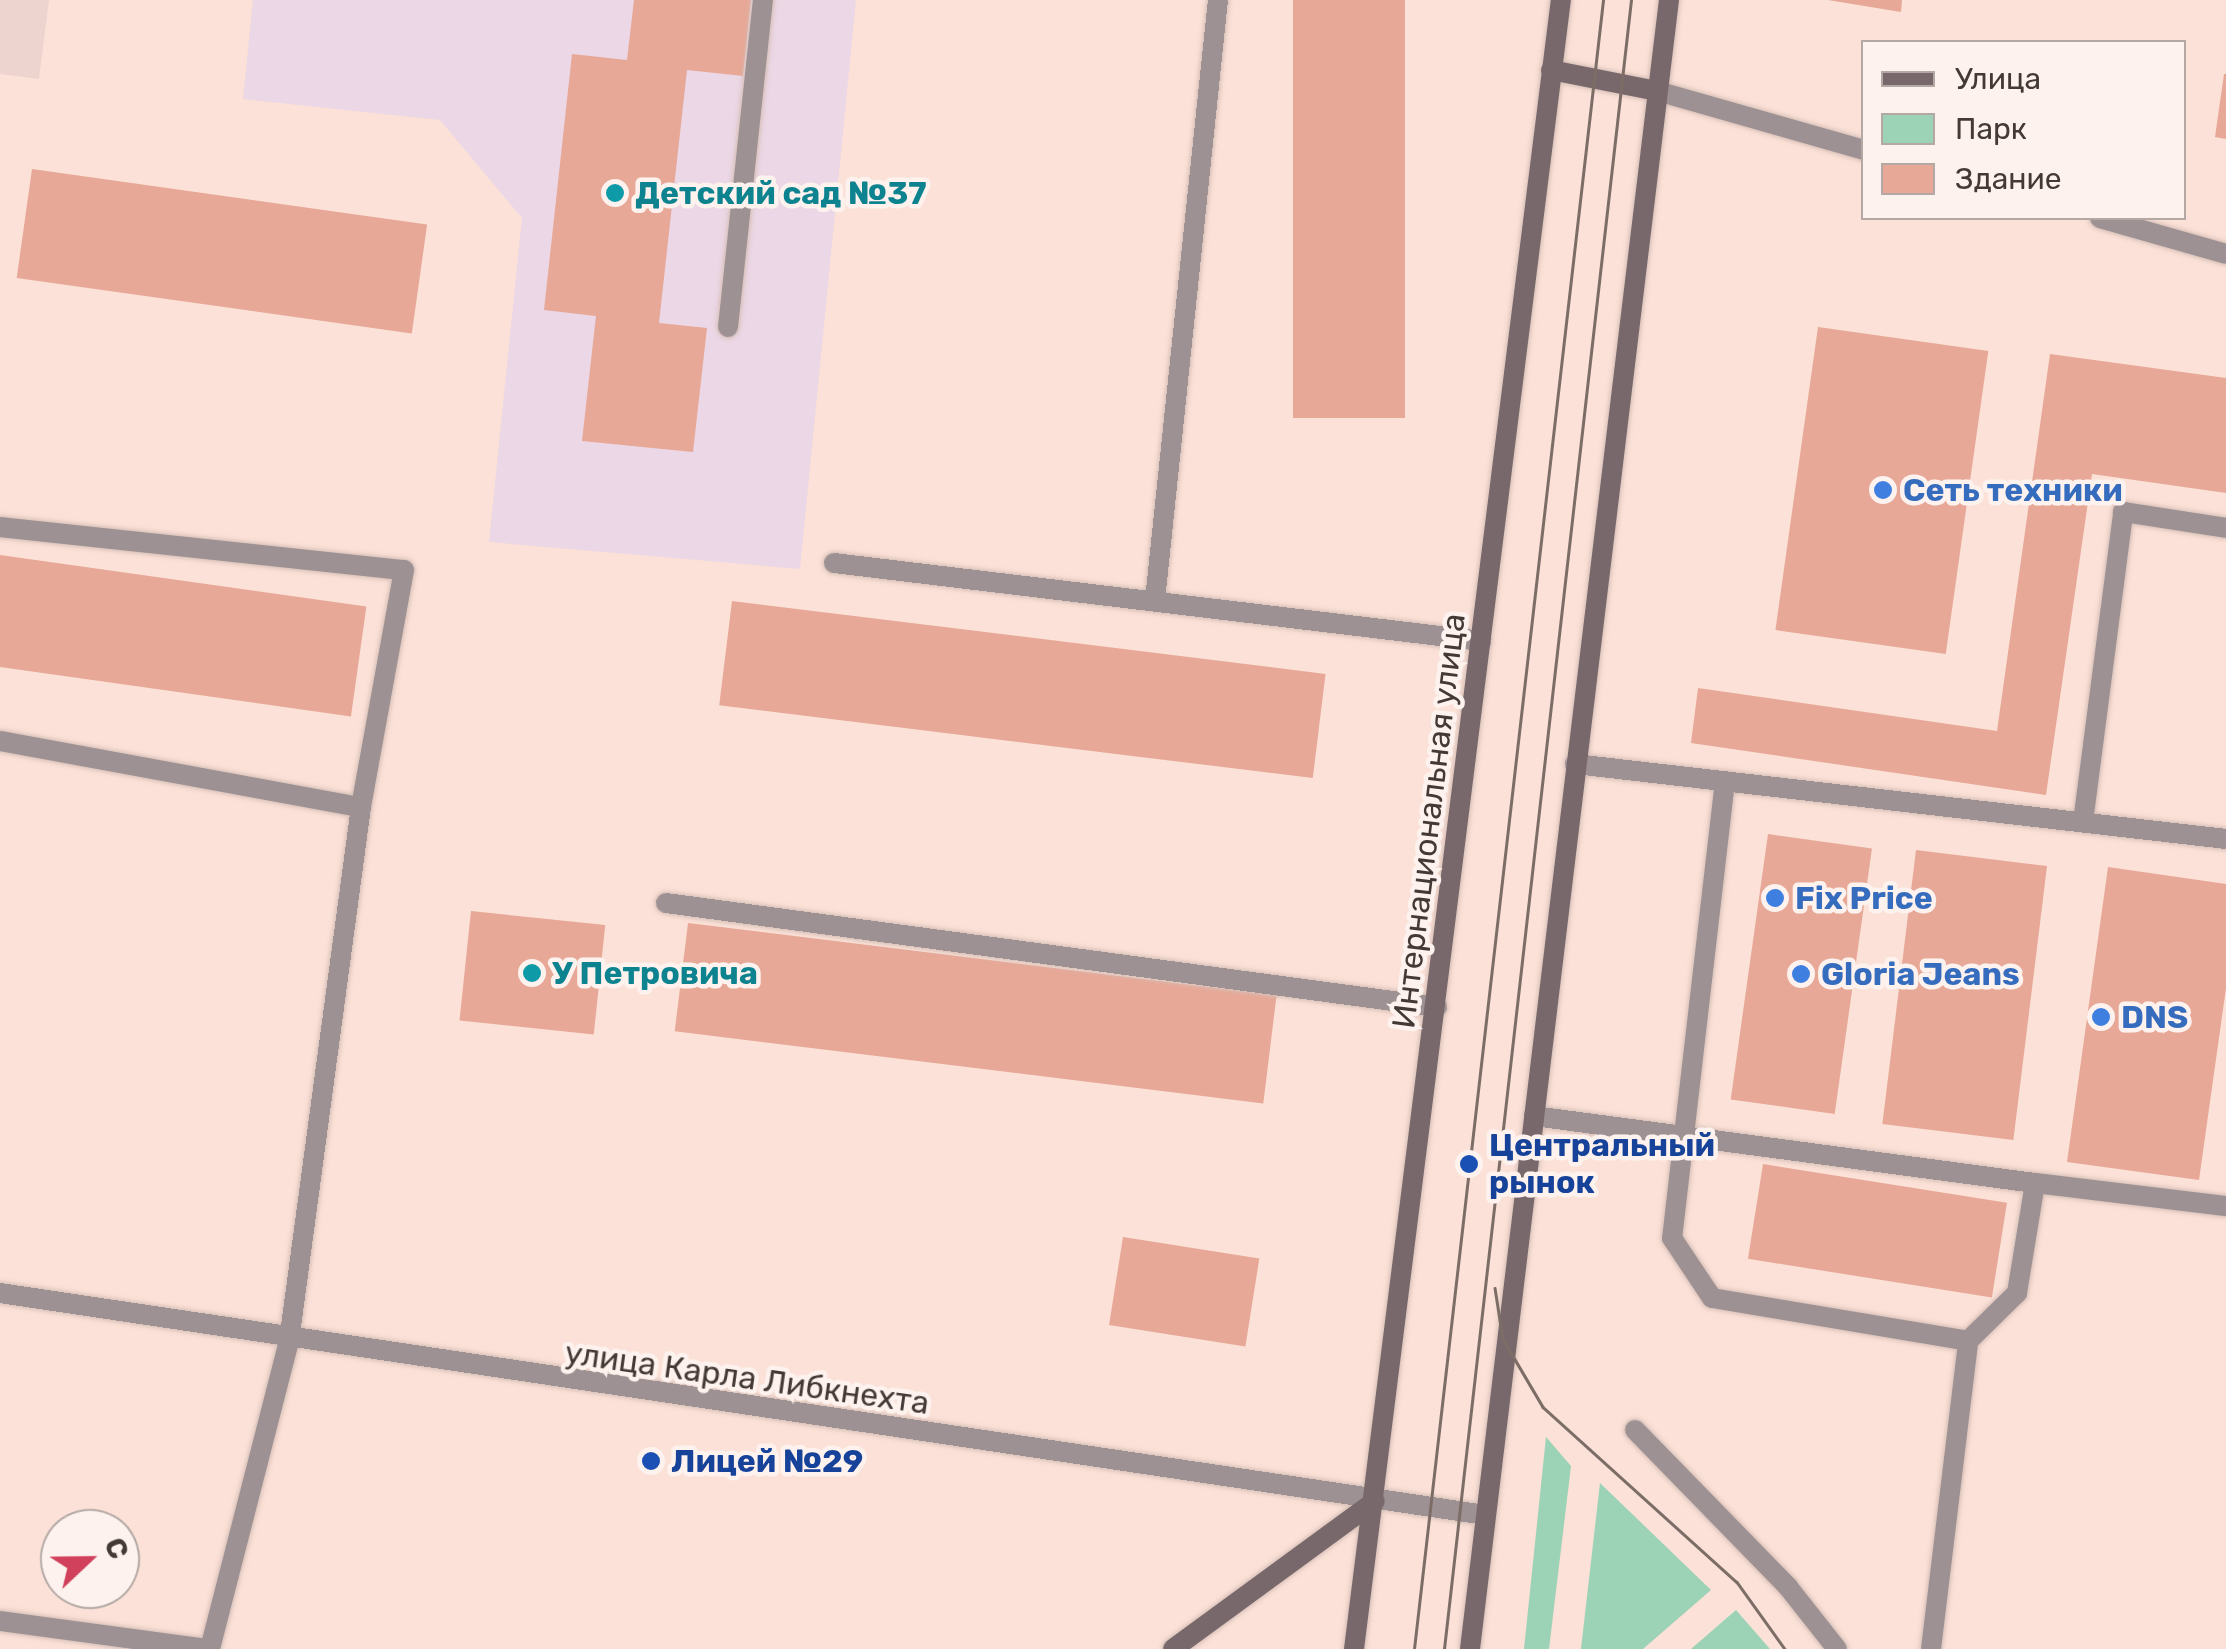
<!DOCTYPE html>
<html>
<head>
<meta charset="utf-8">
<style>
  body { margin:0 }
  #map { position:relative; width:2226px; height:1649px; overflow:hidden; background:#fbe1d7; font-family:Rubik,sans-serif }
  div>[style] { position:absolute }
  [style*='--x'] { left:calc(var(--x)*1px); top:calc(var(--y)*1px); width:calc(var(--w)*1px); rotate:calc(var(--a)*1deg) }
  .industrial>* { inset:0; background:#eed4cf }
  .education>* { inset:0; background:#ebd7e5 }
  .green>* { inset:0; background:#9cd2b5 }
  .building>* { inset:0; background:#e7a897; transform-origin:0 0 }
  .roads { filter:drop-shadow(0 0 2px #d6bfb7) drop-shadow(0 0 2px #d6bfb7) }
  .service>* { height:20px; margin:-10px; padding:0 10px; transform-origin:10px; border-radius:10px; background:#9d9193 }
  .minor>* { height:20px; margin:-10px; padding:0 10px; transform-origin:10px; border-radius:10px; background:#9d9193 }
  .tertiary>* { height:20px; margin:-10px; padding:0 10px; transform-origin:10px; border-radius:10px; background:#9d9193 }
  .secondary>* { height:20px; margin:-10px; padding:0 10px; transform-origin:10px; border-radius:10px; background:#78686b }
  .tram>* { height:2.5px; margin:-1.25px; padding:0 1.25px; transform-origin:1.25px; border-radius:1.25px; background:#7c6d67 }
  .dots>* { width:28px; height:28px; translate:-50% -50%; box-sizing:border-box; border:5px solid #fdf2ee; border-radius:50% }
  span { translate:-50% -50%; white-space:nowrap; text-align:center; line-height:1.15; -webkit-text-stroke:9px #fdf2ee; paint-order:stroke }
  .culture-label { font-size:32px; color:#0d838f; font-weight:700 }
  .left { translate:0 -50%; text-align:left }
  .shop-label { font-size:32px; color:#366cbe; font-weight:700 }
  .street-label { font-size:32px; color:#433935 }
  .transit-label { font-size:32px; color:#164399; font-weight:700 }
  .legend { position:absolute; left:1861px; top:40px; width:325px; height:180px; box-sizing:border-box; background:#fdf2ee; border:2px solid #b3a8a4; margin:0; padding:12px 18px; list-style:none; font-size:30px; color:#433935 }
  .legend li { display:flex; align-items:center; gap:20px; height:50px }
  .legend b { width:50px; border:2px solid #b3a8a4 }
  .north { position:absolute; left:40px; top:1509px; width:100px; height:100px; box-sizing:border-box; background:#fdf2ee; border:2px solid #b3a8a4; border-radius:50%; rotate:68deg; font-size:28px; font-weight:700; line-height:40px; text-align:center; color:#433935 }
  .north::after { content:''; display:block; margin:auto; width:35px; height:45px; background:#d1415b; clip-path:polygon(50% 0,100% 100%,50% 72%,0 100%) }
</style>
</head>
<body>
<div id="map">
  <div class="industrial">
    <i style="clip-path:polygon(0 0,49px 0,39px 79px,0 74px)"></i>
  </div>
  <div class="education">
    <i style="clip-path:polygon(253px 0,856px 0,800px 569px,489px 542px,522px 218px,440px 120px,243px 99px)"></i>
  </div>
  <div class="green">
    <i style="clip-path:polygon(1546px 1437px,1571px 1466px,1549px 1649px,1524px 1649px)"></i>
    <i style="clip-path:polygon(1600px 1483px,1711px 1590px,1643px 1649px,1581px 1649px)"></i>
    <i style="clip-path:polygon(1736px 1610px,1770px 1649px,1691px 1649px)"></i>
  </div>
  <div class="building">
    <i style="clip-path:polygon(634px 0,751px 0,743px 76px,687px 70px,659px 323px,707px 328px,693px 452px,582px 441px,596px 316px,544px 310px,572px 54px,627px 60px)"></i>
    <i style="left:1293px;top:0;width:112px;height:418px"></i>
    <i style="clip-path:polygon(1828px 0,1902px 0,1901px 12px)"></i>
    <i style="clip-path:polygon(2224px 74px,2226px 74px,2226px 139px,2215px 137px)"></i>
    <i style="left:32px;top:169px;width:399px;height:110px;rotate:8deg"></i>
    <i style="left:1818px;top:327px;width:172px;height:306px;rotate:8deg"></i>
    <i style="clip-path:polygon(2050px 354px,2226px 378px,2226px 493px,2092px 474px,2046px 795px,1691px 743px,1698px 688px,1997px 731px)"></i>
    <i style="left:0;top:555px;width:370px;height:111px;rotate:8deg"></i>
    <i style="left:732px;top:601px;width:598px;height:105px;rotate:7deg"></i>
    <i style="left:1768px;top:834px;width:105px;height:268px;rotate:8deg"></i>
    <i style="left:1916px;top:850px;width:132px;height:276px;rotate:7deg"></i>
    <i style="clip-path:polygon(2108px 867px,2226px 884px,2226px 988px,2199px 1180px,2067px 1162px)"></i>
    <i style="left:471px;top:911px;width:135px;height:110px;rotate:6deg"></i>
    <i style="left:688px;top:923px;width:593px;height:109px;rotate:7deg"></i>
    <i style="left:1763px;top:1164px;width:247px;height:96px;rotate:9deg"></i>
    <i style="left:1123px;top:1237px;width:138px;height:89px;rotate:9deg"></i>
  </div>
  <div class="roads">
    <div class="service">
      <i style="--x:728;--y:327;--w:329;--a:-83.9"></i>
      <i style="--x:0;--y:527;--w:406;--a:6.1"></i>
      <i style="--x:404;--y:570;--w:241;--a:100.3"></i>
      <i style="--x:834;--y:563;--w:652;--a:6.87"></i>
      <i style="--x:1155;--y:600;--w:603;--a:-84.01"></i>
      <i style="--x:0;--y:741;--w:367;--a:10.4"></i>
      <i style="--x:361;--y:807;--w:539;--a:97.68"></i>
      <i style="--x:289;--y:1341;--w:318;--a:104.4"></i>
      <i style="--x:1575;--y:764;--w:655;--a:6.57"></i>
      <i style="--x:1725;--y:781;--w:460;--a:96.6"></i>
      <i style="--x:1672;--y:1238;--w:72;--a:56.3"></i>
      <i style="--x:1712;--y:1298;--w:260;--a:9.5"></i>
      <i style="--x:1968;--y:1341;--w:69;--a:-44.4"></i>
      <i style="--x:2017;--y:1293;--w:111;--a:-80.7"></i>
      <i style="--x:2035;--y:1183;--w:192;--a:6.9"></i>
      <i style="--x:2083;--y:822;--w:313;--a:-82.6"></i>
      <i style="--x:2123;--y:512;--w:104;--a:8.8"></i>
      <i style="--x:666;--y:903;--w:778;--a:7.68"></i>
      <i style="--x:1534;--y:1116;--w:505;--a:7.62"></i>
      <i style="--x:0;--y:1621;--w:208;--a:7.7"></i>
    </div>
    <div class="minor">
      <i style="--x:1635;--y:1430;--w:219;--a:45.7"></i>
      <i style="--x:1788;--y:1587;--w:79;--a:51.7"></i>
      <i style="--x:1931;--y:1649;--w:310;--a:-83.1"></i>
    </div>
    <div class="tertiary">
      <i style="--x:1657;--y:91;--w:215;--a:15.9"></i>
      <i style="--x:2100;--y:218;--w:131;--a:15.9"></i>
      <i style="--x:0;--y:1293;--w:1502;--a:8.5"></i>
    </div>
    <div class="secondary">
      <i style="--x:1551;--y:70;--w:108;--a:11.2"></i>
      <i style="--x:1173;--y:1649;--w:250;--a:-36.2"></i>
      <i style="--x:1354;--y:1649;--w:1662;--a:-82.85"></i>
      <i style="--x:1470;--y:1649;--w:1661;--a:-83.12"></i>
    </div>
  </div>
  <div class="tram">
    <i style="--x:1495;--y:1288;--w:52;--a:81.1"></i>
    <i style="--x:1503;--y:1339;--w:79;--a:59.5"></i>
    <i style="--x:1543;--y:1407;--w:261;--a:42.1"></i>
    <i style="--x:1737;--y:1582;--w:82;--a:54.4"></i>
    <i style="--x:1414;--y:1649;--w:1660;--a:-83.46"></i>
    <i style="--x:1444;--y:1649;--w:1660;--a:-83.53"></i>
  </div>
  <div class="dots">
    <i style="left:615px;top:193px;background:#0f9aa8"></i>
    <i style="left:1883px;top:490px;background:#3f7fe0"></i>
    <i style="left:1775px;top:898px;background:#3f7fe0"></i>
    <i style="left:532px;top:973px;background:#0f9aa8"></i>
    <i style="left:1801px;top:974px;background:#3f7fe0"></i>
    <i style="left:2101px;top:1017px;background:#3f7fe0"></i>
    <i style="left:1469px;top:1164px;background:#1a4fb4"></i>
    <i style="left:651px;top:1461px;background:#1a4fb4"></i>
  </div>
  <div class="culture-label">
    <span class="left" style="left:635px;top:193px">Детский сад №37</span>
    <span class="left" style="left:552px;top:973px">У Петровича</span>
  </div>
  <div class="shop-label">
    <span class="left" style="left:1903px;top:490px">Сеть техники</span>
    <span class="left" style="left:1795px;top:898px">Fix Price</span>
    <span class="left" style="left:1821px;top:974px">Gloria Jeans</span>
    <span class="left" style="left:2121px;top:1017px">DNS</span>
  </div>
  <div class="street-label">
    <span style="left:1429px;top:821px;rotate:-83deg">Интернациональная улица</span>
    <span style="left:747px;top:1378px;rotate:8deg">улица Карла Либкнехта</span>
  </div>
  <div class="transit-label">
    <span class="left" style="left:1489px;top:1164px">Центральный<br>рынок</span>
    <span class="left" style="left:671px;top:1461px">Лицей №29</span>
  </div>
  <ul class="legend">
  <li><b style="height:12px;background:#78686b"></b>Улица</li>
  <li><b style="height:28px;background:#9cd2b5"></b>Парк</li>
  <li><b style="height:28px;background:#e7a897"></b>Здание</li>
  </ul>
  <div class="north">С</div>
</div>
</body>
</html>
